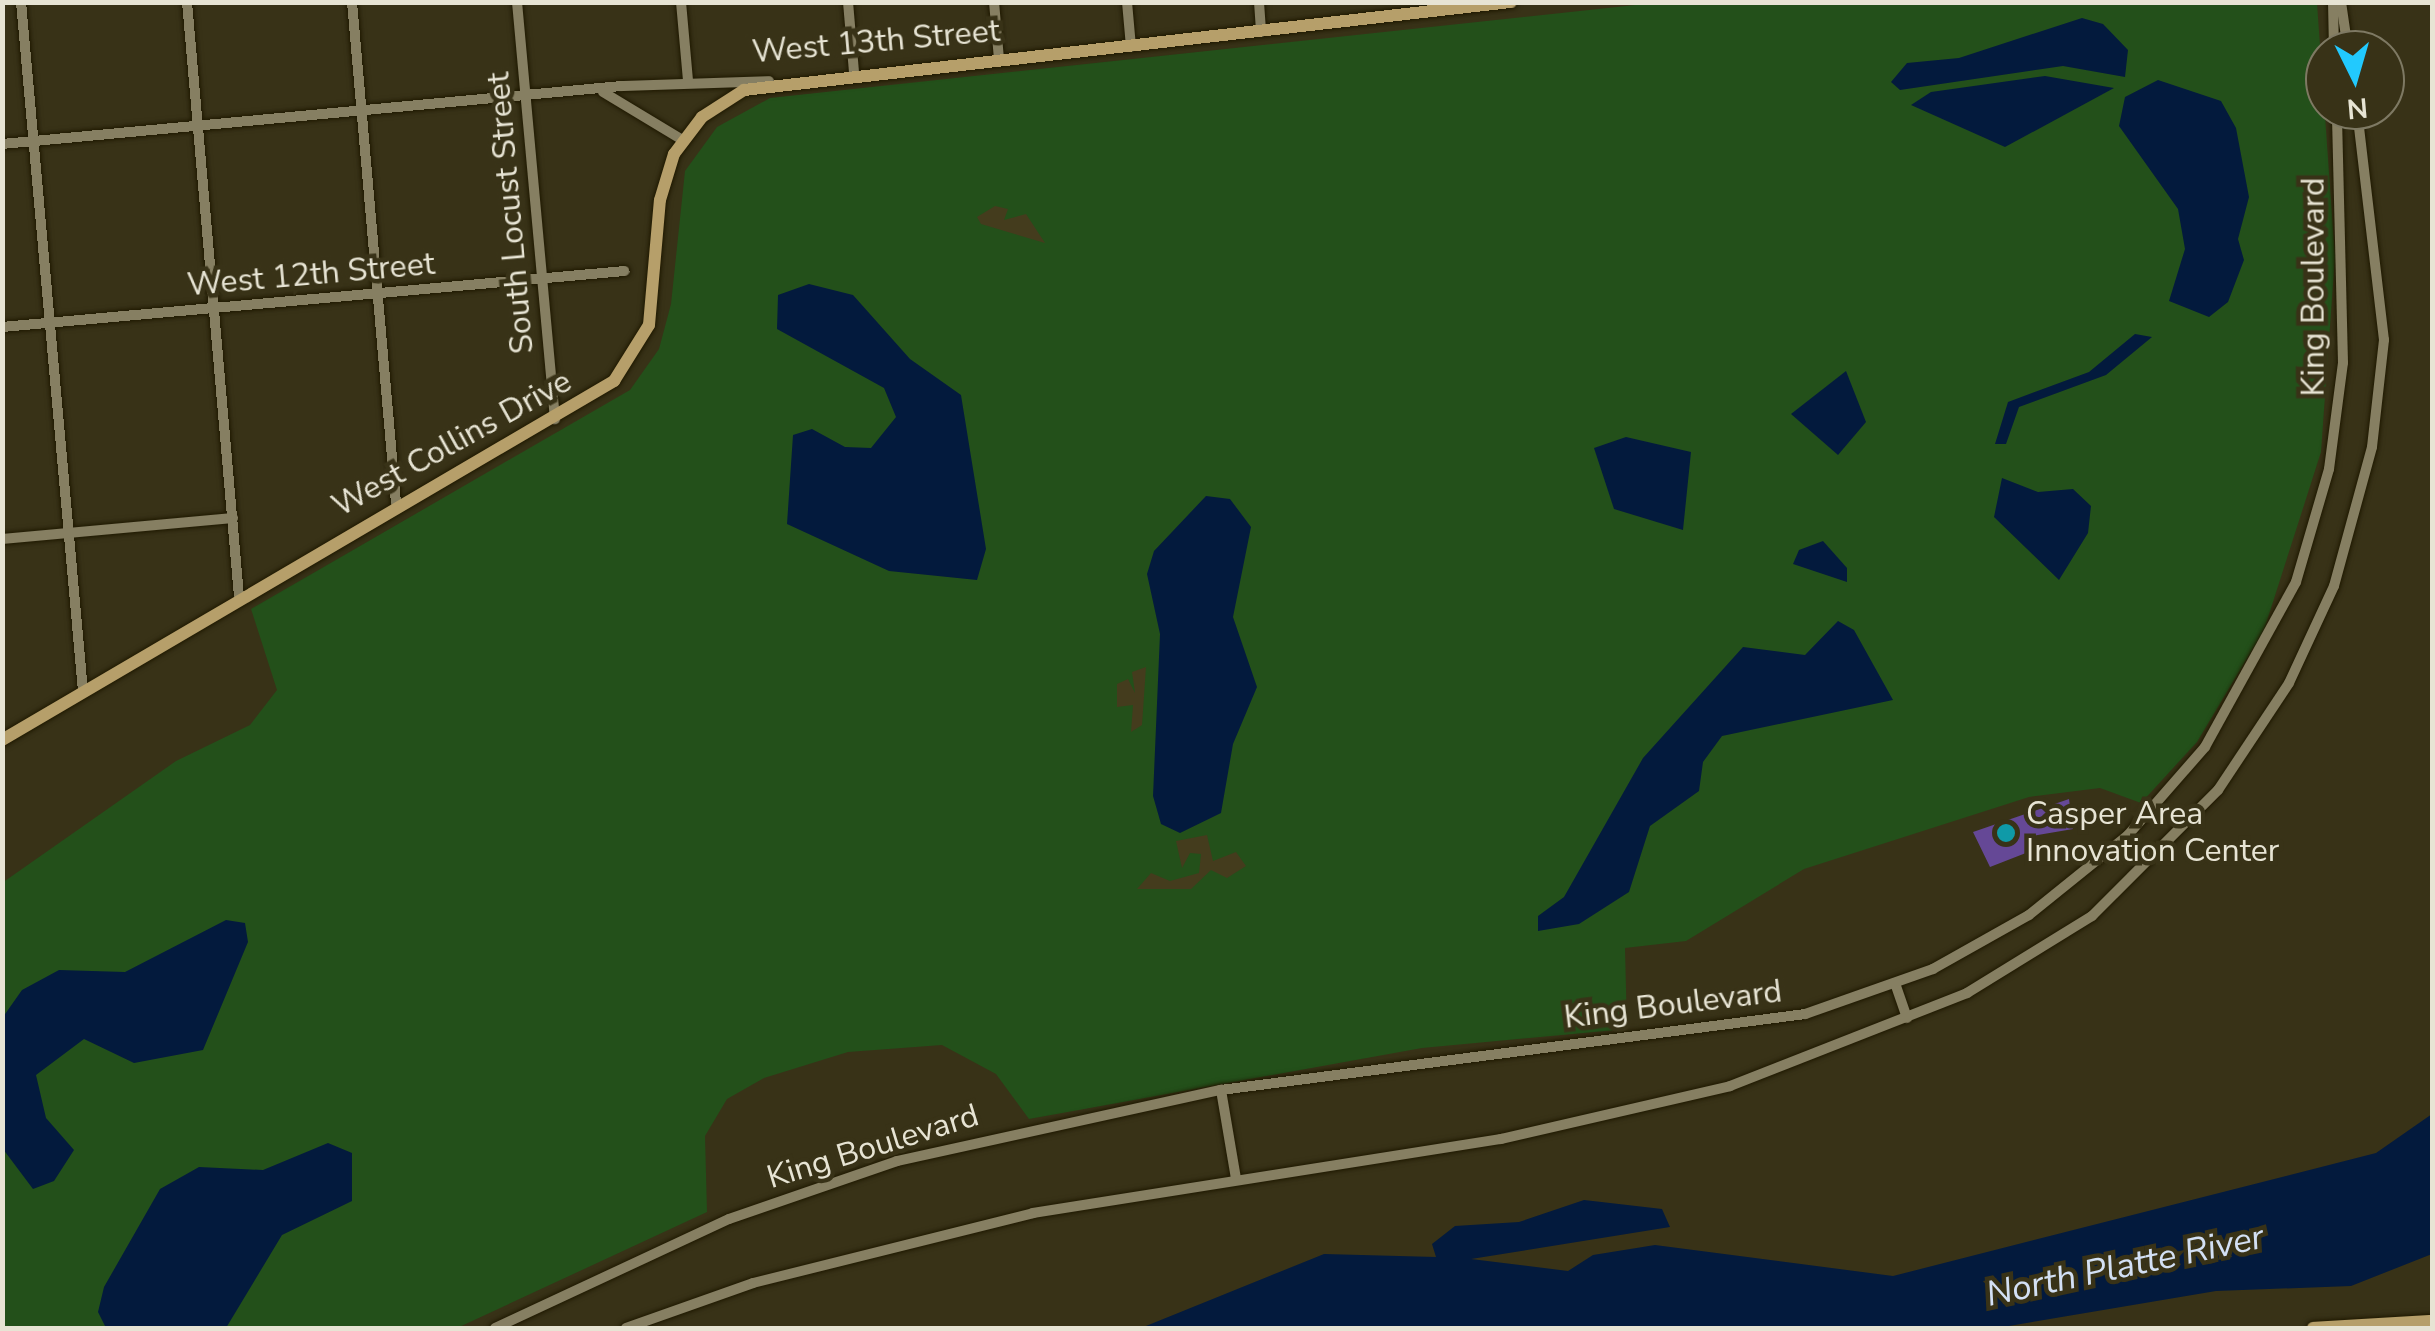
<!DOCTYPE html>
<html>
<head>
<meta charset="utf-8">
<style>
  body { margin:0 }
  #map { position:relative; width:2435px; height:1331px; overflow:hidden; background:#383217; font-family:"Nunito Sans",sans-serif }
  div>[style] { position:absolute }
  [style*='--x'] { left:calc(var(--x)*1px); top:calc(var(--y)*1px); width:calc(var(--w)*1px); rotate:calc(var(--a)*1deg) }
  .green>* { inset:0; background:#23501a }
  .sand>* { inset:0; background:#443c1d }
  .water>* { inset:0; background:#031a3d }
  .building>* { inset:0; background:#654896 }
  .roads { filter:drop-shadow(0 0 2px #1f1901) drop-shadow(0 0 2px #1f1901) }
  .minor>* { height:10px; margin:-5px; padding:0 5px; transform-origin:5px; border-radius:5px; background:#867f62 }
  .major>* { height:12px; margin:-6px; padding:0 6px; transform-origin:6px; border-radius:6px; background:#b69f6a }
  .dots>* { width:28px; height:28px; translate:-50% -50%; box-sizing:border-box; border:5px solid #383217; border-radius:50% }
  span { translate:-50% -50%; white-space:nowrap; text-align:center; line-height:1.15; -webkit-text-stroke:9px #383217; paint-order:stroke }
  .street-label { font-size:32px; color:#e7e4d4 }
  .poi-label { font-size:32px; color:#e7e4d4 }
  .left { translate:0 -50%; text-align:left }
  .water-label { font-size:35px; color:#d3e0f4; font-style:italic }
  .frame { position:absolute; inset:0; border:5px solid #e7e4d4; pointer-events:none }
  .north { position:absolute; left:2305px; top:30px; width:100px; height:100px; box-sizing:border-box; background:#383217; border:2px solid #7e7963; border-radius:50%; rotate:175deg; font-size:28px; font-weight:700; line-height:40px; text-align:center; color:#e7e4d4 }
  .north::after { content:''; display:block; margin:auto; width:35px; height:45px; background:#22c9fe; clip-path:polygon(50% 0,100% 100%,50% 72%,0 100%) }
</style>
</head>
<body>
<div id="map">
  <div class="green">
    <i style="clip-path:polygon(1654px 3px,2317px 3px,2335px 257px,2321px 452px,2264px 630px,2197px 742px,2141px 803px,2100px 788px,2029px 797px,1804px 869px,1686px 941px,1625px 948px,1627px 1029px,1422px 1048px,1029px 1119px,996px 1074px,942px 1045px,848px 1052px,764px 1078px,727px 1099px,705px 1136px,707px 1212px,457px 1328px,3px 1328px,2px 883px,176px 761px,250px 725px,277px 690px,251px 609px,630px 390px,659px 349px,671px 304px,685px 171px,717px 127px,770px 98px)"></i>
  </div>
  <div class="sand">
    <i style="clip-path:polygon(995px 206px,1008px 209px,1004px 220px,1026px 214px,1045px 243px,981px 224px,977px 217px)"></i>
    <i style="clip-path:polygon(1146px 667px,1142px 725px,1131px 732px,1133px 705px,1117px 707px,1117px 684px,1128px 679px,1135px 693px,1132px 672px)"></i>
    <i style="clip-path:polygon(1207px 835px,1213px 861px,1236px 852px,1246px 866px,1227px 878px,1211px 870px,1191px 889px,1137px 889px,1151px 873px,1170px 881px,1199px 873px,1201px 854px,1190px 853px,1182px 868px,1176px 841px)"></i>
  </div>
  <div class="water">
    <i style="clip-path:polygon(2082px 18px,2103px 24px,2128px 50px,2125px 77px,2063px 66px,1900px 90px,1891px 82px,1907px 63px,1959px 58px)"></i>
    <i style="clip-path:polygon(2045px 76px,2114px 88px,2005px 147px,1911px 105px,1931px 92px)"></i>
    <i style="clip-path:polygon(2158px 80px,2221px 101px,2236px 128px,2249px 197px,2238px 239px,2244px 260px,2228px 302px,2209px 317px,2169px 301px,2185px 249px,2178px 209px,2119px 126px,2125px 97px)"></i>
    <i style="clip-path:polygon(809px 284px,853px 295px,910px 359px,961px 395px,986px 549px,977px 580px,889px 571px,787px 524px,793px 435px,812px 429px,845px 447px,871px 448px,896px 417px,884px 388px,777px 329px,778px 295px)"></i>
    <i style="clip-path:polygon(2135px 334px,2152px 337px,2106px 375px,2019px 407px,2006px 444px,1995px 444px,2008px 402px,2089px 372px)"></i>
    <i style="clip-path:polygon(1846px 371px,1866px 422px,1838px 455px,1791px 414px)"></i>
    <i style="clip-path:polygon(1626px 437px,1691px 452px,1683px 530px,1614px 509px,1594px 448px)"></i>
    <i style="clip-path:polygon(2002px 478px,2038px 492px,2073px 489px,2091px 506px,2088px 533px,2059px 580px,1994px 517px)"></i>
    <i style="clip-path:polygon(1206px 496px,1230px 499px,1251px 527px,1233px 617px,1257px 687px,1233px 744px,1221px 813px,1180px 833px,1161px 824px,1153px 796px,1160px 634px,1147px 574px,1154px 551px)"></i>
    <i style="clip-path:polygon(1823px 541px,1847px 568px,1847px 582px,1793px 564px,1799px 550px)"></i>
    <i style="clip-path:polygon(1838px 621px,1854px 630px,1893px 700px,1722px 736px,1703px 762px,1699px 791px,1650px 826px,1629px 892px,1579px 924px,1538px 931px,1538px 916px,1564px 897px,1643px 758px,1743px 647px,1805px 655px)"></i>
    <i style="clip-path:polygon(226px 920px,245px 923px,248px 942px,203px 1050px,134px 1063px,84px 1039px,36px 1075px,46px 1118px,74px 1150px,54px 1181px,33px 1189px,3px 1149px,3px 1017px,22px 990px,59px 970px,125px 972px)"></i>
    <i style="clip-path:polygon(2432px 1114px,2432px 1254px,2351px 1286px,2216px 1291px,1997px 1328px,1141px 1328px,1324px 1254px,1436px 1257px,1432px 1244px,1455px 1226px,1519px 1222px,1584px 1200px,1662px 1209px,1670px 1227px,1471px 1259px,1568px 1271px,1593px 1255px,1655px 1245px,1893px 1276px,2376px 1153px)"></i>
    <i style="clip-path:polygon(328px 1143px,352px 1153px,352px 1201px,282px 1235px,226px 1328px,106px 1328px,98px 1312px,104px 1287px,160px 1189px,199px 1167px,263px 1170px)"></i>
  </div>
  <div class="building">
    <i style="clip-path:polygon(2069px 799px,2073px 829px,2026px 837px,2031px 851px,1990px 867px,1973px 832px)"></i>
  </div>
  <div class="roads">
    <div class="minor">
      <i style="--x:21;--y:2;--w:692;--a:84.86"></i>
      <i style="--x:187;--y:2;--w:596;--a:85"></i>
      <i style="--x:352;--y:2;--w:503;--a:84.98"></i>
      <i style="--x:517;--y:2;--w:419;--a:84.8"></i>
      <i style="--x:681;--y:2;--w:79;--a:84.9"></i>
      <i style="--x:848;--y:2;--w:70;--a:85.1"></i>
      <i style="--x:994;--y:2;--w:57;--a:85"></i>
      <i style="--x:1127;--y:2;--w:45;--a:84.9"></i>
      <i style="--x:1259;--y:2;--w:30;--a:86"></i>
      <i style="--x:2333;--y:2;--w:48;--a:88.8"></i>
      <i style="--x:2341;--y:2;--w:49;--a:81.7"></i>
      <i style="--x:603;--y:92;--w:91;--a:31.1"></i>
      <i style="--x:2;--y:144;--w:622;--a:-5.35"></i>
      <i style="--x:621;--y:86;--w:148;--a:-1.9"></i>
      <i style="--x:2;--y:327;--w:625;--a:-5.14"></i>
      <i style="--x:2;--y:539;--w:232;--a:-5.2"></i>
      <i style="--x:1895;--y:983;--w:37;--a:71"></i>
      <i style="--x:1221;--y:1090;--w:90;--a:80.4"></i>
      <i style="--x:495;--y:1328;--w:258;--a:-25"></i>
      <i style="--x:729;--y:1219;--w:178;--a:-19"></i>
      <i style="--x:897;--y:1161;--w:332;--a:-12.4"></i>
      <i style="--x:1221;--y:1090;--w:589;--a:-7.41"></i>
      <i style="--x:1805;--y:1014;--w:136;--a:-19.4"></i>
      <i style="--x:1933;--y:969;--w:110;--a:-29.4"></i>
      <i style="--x:2029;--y:915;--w:127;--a:-38.9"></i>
      <i style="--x:2128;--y:835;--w:117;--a:-48.8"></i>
      <i style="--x:2205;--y:747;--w:188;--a:-61.1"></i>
      <i style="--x:2296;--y:582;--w:118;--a:-73.7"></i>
      <i style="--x:2329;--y:469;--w:107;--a:-82.5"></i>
      <i style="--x:2343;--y:363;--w:253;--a:-91.4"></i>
      <i style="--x:626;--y:1328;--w:135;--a:-19.5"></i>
      <i style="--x:753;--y:1283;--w:289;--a:-14"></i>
      <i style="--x:1033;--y:1213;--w:474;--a:-9"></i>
      <i style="--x:1501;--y:1139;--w:235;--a:-13"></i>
      <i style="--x:1730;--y:1086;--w:255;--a:-21.4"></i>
      <i style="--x:1967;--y:993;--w:147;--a:-31.6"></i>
      <i style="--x:2092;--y:916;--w:178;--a:-45"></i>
      <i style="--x:2218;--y:790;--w:128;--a:-56.4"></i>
      <i style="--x:2289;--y:683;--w:107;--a:-65.1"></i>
      <i style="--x:2334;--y:586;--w:144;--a:-74.7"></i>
      <i style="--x:2372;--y:447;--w:108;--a:-83.6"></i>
      <i style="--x:2384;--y:340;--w:232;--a:-96.7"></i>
    </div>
    <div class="major">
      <i style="--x:2;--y:740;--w:710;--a:-30.4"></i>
      <i style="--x:614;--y:381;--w:66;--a:-58"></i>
      <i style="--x:649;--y:325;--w:125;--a:-85"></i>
      <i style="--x:660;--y:200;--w:48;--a:-73.1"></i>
      <i style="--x:674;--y:154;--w:46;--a:-52.9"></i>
      <i style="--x:702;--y:117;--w:50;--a:-32.7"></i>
      <i style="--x:744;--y:90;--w:772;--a:-6.55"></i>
      <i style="--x:2313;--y:1328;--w:119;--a:-3.4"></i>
    </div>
  </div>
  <div class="dots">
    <i style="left:2006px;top:833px;background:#0f9aa8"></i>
  </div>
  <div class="street-label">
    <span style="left:876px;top:42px;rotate:-5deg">West 13th Street</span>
    <span style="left:511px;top:213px;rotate:-95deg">South Locust Street</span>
    <span style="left:311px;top:275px;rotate:-5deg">West 12th Street</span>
    <span style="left:2314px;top:287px;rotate:-90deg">King Boulevard</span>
    <span style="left:452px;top:444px;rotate:-29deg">West Collins Drive</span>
    <span style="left:1673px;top:1005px;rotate:-7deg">King Boulevard</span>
    <span style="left:873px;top:1147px;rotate:-17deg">King Boulevard</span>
  </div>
  <div class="poi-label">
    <span class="left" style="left:2026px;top:833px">Casper Area<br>Innovation Center</span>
  </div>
  <div class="water-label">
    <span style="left:2125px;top:1266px;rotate:-12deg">North Platte River</span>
  </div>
  <div class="frame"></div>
  <div class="north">N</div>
</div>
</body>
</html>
